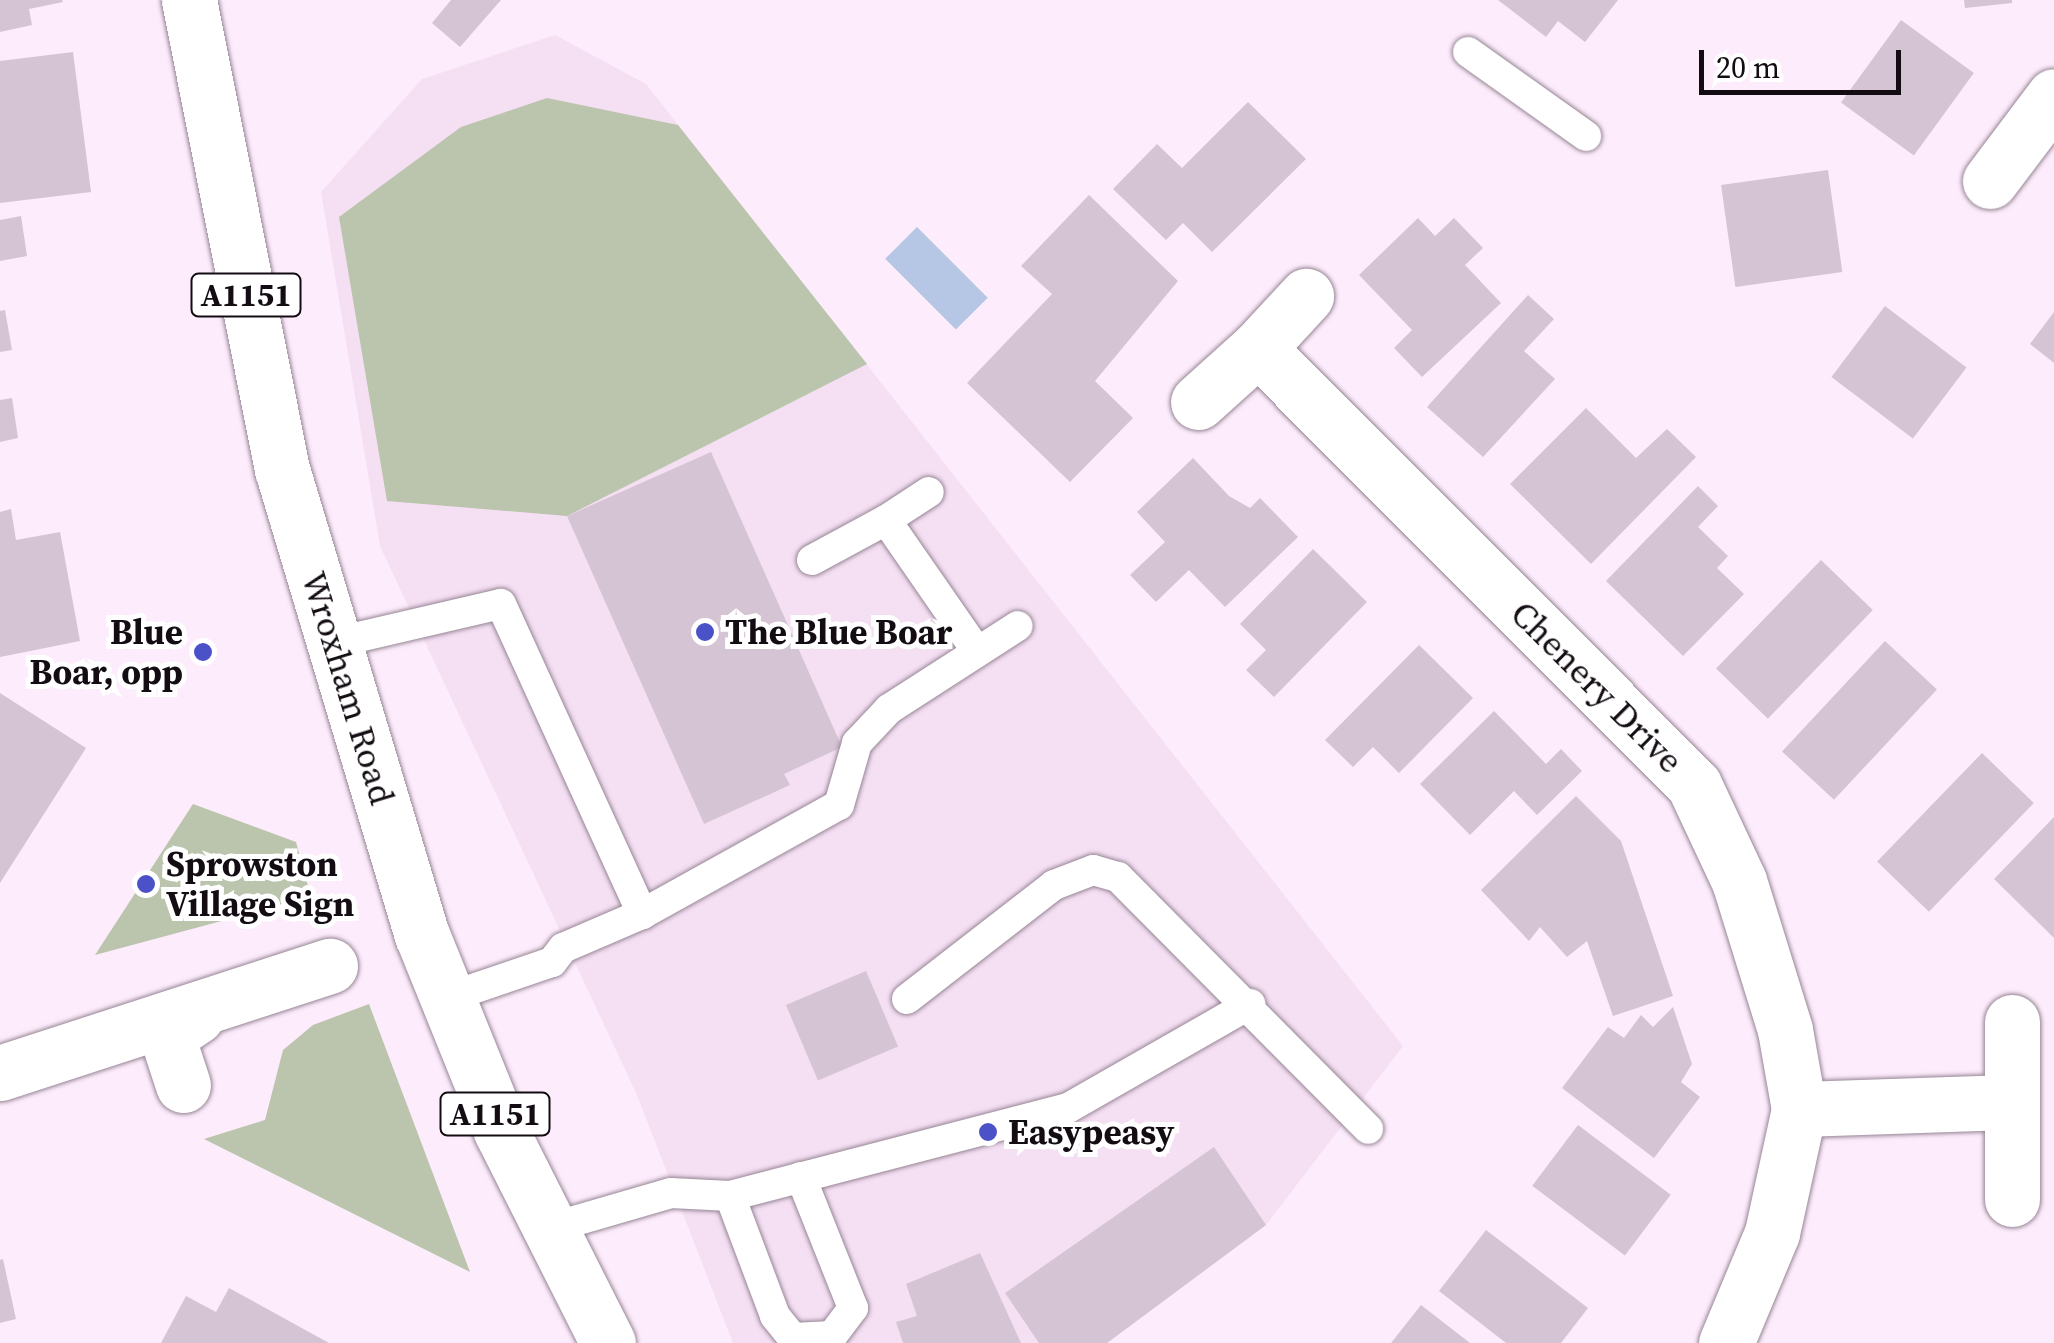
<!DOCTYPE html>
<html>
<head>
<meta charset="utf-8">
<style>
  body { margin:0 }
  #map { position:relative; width:2054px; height:1343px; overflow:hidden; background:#fdecfb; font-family:"Source Serif 4",serif }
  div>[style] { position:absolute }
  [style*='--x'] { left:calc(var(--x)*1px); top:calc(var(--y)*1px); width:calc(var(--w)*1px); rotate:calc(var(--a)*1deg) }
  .built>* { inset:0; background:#f5dff3 }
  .green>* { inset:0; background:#bbc4ac }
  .water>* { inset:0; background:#b5c7e4; transform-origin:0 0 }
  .building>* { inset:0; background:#d5c4d3; transform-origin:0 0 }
  .roads { filter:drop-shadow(0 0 2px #968695) drop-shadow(0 0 2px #968695) }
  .service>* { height:30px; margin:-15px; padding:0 15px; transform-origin:15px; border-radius:15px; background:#fff }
  .minor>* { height:55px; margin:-27.5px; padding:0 27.5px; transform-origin:27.5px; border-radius:27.5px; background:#fff }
  .primary>* { height:55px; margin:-27.5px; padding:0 27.5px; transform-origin:27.5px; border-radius:27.5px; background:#fff }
  .dots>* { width:28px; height:28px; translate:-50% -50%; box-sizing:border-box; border:5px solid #fff; border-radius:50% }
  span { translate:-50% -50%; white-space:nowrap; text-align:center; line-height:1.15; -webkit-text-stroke:10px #fff; paint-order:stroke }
  .shield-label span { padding:2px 8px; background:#fff; border:2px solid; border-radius:8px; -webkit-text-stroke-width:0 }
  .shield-label { font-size:32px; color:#130d13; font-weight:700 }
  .poi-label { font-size:35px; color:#130d13; font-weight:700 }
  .right { translate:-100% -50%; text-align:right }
  .left { translate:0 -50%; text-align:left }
  .street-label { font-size:35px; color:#130d13 }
  .scale { position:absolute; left:1699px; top:50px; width:202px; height:45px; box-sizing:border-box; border:5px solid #130d13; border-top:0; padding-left:12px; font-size:30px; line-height:35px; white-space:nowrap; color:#130d13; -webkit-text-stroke:8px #fff; paint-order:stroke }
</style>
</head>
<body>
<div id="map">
  <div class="built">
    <i style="clip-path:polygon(555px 35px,646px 84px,1403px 1046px,1266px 1225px,1107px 1343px,733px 1343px,637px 1095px,380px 546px,321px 192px,422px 79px)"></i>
  </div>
  <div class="green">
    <i style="clip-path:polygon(547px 98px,678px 125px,867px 364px,567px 516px,387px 501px,339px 217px,461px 127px)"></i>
    <i style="clip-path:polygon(193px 804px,296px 842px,311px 897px,95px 955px)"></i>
    <i style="clip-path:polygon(369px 1004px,470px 1272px,204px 1139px,265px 1120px,283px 1050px,313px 1025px)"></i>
  </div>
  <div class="water">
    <i style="left:917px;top:227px;width:100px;height:45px;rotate:45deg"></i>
  </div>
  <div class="building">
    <i style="clip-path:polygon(0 0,62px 0,63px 2px,29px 9px,32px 25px,0 32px)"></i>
    <i style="clip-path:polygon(451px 0,501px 0,460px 47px,432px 23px)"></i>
    <i style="clip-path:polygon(1498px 0,1618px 0,1585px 42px,1558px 21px,1546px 37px)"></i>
    <i style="clip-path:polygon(1964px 0,2012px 0,2012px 3px,1965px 8px)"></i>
    <i style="left:1901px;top:20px;width:90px;height:102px;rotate:36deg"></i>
    <i style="clip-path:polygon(73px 52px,91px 192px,0 203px,0 61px)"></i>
    <i style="clip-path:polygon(1248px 102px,1306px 159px,1212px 252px,1183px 223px,1166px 240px,1113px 189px,1157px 144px,1182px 168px)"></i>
    <i style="left:1828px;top:170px;width:103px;height:108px;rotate:82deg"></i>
    <i style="clip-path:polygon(1089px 195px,1178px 281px,1095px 381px,1133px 418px,1070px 482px,967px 383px,1052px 294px,1021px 266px)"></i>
    <i style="clip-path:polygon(21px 216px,27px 256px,0 261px,0 220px)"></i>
    <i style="clip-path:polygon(1418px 218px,1435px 236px,1454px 218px,1483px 248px,1465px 265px,1501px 303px,1422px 377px,1394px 348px,1412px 330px,1359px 275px)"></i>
    <i style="clip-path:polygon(1528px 295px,1554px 319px,1524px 351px,1555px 379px,1483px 457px,1427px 407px)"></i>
    <i style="left:1885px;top:306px;width:102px;height:89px;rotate:37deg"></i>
    <i style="clip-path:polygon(5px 310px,12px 350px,0 352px,0 311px)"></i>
    <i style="clip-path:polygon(2054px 312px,2054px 363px,2030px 344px)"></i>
    <i style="clip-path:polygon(12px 398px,18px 438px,0 442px,0 400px)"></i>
    <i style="clip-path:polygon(1586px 408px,1636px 458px,1667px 429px,1696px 457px,1591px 564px,1510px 484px)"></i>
    <i style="clip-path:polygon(711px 452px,842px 747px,784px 774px,790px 785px,704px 824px,567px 516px)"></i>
    <i style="clip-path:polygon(1193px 458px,1229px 496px,1250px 508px,1260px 498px,1298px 537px,1225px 607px,1189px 570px,1156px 602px,1130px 575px,1165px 542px,1137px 512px)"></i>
    <i style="clip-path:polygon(1698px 486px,1718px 506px,1698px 527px,1728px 556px,1717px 568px,1744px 594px,1683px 656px,1606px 581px)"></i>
    <i style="clip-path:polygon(11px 509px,16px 540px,60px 532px,80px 641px,0 657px,0 512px)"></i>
    <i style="clip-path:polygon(1313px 549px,1367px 602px,1274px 697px,1246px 670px,1266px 650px,1240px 624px)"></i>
    <i style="left:1821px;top:560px;width:72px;height:151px;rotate:44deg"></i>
    <i style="left:1885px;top:641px;width:71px;height:151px;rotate:43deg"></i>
    <i style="clip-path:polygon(1419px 645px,1473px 698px,1399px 773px,1373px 747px,1353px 767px,1325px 740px)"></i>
    <i style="clip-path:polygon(0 693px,86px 748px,0 883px)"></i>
    <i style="clip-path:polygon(1494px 711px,1546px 764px,1561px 749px,1582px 771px,1537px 815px,1514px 791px,1470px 835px,1420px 784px)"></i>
    <i style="left:1982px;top:753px;width:72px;height:151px;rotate:44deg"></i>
    <i style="clip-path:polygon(1576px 796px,1621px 841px,1673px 996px,1613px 1016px,1587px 941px,1567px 957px,1540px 927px,1529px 941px,1481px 890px)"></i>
    <i style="clip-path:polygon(2054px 817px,2054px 938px,1994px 879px)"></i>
    <i style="left:866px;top:971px;width:82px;height:87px;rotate:67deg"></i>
    <i style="clip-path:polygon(1673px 1007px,1692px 1064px,1681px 1082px,1700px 1097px,1654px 1158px,1562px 1088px,1608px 1027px,1624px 1038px,1641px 1015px,1653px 1027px)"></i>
    <i style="left:1578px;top:1125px;width:116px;height:76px;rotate:37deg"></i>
    <i style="clip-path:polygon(1214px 1147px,1266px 1225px,1107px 1343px,1039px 1343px,1005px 1293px)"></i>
    <i style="clip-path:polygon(1486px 1230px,1588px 1308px,1561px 1343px,1506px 1343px,1439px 1291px)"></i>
    <i style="clip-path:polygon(980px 1253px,1021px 1343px,903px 1343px,896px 1322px,917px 1316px,906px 1284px)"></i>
    <i style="clip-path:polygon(3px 1259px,16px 1319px,0 1323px,0 1260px)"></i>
    <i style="clip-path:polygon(229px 1288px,329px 1343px,161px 1343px,186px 1296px,216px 1312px)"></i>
    <i style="clip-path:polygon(1421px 1305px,1470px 1343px,1391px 1343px)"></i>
  </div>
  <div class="roads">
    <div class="service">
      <i style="--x:1468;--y:52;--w:145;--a:35.4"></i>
      <i style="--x:886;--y:520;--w:51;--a:-33.1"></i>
      <i style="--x:812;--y:560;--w:84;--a:-28.4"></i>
      <i style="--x:886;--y:520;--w:158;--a:55.3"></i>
      <i style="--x:333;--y:643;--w:172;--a:-13.1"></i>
      <i style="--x:501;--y:604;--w:341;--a:65.5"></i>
      <i style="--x:642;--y:914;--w:86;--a:156.7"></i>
      <i style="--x:563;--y:948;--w:18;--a:128"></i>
      <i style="--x:552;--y:962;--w:112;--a:161.2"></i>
      <i style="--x:642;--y:914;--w:225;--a:-29"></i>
      <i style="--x:839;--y:805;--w:65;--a:-73.8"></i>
      <i style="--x:857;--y:743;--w:47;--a:-46.7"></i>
      <i style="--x:889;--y:709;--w:153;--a:-32.8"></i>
      <i style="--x:907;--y:999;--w:186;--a:-37.8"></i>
      <i style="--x:1054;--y:885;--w:42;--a:-21"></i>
      <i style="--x:1093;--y:870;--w:26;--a:16"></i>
      <i style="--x:1118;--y:877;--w:355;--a:45.2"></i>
      <i style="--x:730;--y:1196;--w:128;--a:69.4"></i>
      <i style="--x:775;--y:1316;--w:28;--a:51"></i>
      <i style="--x:793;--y:1338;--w:39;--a:-3"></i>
      <i style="--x:832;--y:1336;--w:35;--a:-53"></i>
      <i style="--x:853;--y:1308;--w:141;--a:-111.7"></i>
      <i style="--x:547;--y:1229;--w:129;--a:-16.2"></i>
      <i style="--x:671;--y:1193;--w:59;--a:2.9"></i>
      <i style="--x:730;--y:1196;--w:349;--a:-14.6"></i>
      <i style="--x:1068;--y:1108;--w:210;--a:-29.7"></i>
    </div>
    <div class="minor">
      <i style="--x:1990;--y:181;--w:106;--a:-53"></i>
      <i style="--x:1258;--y:348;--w:71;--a:-47.3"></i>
      <i style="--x:1198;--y:402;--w:81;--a:-42"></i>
      <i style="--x:1258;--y:348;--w:617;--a:45.07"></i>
      <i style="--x:1694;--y:785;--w:106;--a:64.9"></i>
      <i style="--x:1739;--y:881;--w:156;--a:72.8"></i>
      <i style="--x:1785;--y:1030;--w:80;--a:80"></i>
      <i style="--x:1799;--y:1109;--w:127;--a:102.3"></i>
      <i style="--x:1772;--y:1233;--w:119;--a:112.7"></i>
      <i style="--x:2012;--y:1022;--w:177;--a:90"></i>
      <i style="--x:0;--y:1073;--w:347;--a:-18"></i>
      <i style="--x:183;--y:1085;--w:52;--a:-108.1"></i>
      <i style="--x:167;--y:1036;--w:36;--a:-34"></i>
      <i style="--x:1799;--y:1109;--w:212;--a:-1.9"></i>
    </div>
    <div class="primary">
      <i style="--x:189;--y:0;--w:478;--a:78.8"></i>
      <i style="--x:282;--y:469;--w:487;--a:73.3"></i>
      <i style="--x:422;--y:935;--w:211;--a:68"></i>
      <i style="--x:501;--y:1131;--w:237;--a:63.2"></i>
    </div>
  </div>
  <div class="dots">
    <i style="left:705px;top:632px;background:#4b52c8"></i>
    <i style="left:203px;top:652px;background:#4b52c8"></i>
    <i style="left:146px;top:884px;background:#4b52c8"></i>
    <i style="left:988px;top:1132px;background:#4b52c8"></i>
  </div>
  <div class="shield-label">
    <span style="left:246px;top:295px">A1151</span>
    <span style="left:495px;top:1114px">A1151</span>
  </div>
  <div class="poi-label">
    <span class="right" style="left:183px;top:652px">Blue<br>Boar, opp</span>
    <span class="left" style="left:725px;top:632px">The Blue Boar</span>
    <span class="left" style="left:166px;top:884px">Sprowston<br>Village Sign</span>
    <span class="left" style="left:1008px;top:1132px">Easypeasy</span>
  </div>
  <div class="street-label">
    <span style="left:1597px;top:687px;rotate:45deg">Chenery Drive</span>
    <span style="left:348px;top:688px;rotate:73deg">Wroxham Road</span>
  </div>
  <div class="scale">20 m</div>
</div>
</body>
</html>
